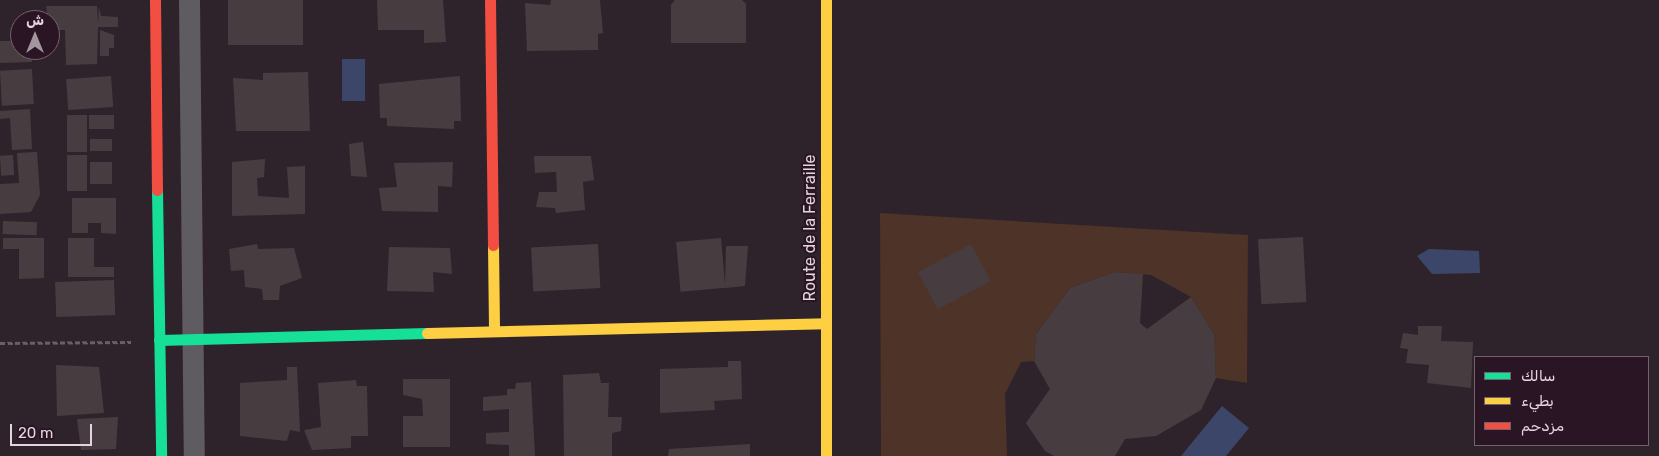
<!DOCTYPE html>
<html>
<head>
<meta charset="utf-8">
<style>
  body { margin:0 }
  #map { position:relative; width:1659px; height:456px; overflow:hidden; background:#2e232b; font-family:Rubik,"Noto Sans Arabic",sans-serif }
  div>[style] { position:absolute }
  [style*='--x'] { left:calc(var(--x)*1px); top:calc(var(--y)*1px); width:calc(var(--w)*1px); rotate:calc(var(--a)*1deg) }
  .green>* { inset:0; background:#4d3328 }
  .water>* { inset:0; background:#3c4668; transform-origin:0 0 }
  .building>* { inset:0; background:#473d41; transform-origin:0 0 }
  .path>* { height:3px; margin-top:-1.5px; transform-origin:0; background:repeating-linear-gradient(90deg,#656165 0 5px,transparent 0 7.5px) }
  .street>* { height:21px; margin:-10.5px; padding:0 10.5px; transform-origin:10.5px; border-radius:10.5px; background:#5e5c60 }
  .fast>* { height:11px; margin:-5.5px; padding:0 5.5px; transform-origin:5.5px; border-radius:5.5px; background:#16e098 }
  .slow>* { height:11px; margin:-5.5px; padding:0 5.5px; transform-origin:5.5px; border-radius:5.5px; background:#ffcf43 }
  .jam>* { height:11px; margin:-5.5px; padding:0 5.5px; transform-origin:5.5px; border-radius:5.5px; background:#f24e42 }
  span { translate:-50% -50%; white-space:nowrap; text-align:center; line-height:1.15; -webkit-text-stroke:4px #291523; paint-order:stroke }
  .street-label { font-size:16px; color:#e3d4de }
  .legend { position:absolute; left:1474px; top:356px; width:175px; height:90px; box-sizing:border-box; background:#291523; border:1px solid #73616e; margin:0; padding:6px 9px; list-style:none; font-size:15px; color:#e3d4de }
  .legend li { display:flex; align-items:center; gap:10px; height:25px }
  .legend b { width:25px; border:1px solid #73616e }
  .north { position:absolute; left:10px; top:10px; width:50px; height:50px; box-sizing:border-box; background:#291523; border:1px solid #73616e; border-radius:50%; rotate:0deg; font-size:14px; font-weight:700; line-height:20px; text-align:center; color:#e3d4de }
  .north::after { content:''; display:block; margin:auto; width:18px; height:22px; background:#a4969f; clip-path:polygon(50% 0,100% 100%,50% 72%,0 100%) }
  .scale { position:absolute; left:10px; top:424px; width:82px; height:22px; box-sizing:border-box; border:2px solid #e3d4de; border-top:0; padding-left:6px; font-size:15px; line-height:18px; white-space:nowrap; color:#e3d4de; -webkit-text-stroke:4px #291523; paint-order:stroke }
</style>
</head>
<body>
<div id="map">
  <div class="green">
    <i style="clip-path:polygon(880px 213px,1248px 235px,1247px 383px,1216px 378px,1214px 334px,1191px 297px,1151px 275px,1114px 272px,1070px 288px,1036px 334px,1034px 361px,1021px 362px,1005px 394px,1007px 456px,881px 456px)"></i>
  </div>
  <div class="water">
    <i style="left:342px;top:59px;width:23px;height:42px"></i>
    <i style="clip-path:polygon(1429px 249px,1479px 251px,1480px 273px,1432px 274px,1417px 256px)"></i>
    <i style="clip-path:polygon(1222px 406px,1249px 428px,1226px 456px,1181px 456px)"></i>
  </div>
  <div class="building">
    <i style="left:228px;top:0;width:75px;height:45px"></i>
    <i style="clip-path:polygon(377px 0,443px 0,446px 42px,424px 43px,424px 30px,378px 30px)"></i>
    <i style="clip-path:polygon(551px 0,600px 0,603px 33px,598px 34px,598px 50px,527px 51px,525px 3px,550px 5px)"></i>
    <i style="clip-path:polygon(675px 0,742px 0,746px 4px,746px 43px,671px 43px,671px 5px)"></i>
    <i style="clip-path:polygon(46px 6px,97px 6px,98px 24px,99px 7px,101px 16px,118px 17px,118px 27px,98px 27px,97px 64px,66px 65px,65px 30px,50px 30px)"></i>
    <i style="clip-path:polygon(20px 23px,20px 50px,32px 50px,32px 62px,0 63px,0 41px,12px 41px,12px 24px)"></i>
    <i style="clip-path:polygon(100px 30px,114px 35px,114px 48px,109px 48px,109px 56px,100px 56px)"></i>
    <i style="left:32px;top:69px;width:35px;height:32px;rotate:87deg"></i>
    <i style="clip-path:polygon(308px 72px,310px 131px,236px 131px,233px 78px,263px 80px,263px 73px)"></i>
    <i style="left:111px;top:76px;width:31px;height:45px;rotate:86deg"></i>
    <i style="clip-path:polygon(460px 76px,461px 121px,454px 121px,454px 129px,387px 126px,387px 118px,380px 118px,379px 84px)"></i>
    <i style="clip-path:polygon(30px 109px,32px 149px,12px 150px,10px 118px,0 119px,0 111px)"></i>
    <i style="left:67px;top:115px;width:20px;height:37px"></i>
    <i style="left:89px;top:115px;width:25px;height:14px"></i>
    <i style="left:112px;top:139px;width:12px;height:22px;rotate:90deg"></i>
    <i style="clip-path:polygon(363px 142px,367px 177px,351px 176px,349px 144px)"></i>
    <i style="clip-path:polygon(37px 152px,40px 195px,31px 212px,0 214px,0 184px,19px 183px,17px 153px)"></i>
    <i style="left:13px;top:155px;width:20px;height:13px;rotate:87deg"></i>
    <i style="left:67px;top:155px;width:20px;height:36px"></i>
    <i style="clip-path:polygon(534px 156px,591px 156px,594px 180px,583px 182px,585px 210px,556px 213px,555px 208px,536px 207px,539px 192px,557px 192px,556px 172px,535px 173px)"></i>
    <i style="clip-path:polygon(265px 159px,264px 177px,257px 178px,258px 196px,289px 198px,287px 167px,305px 166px,305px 214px,232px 216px,232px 162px)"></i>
    <i style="left:90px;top:162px;width:22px;height:22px"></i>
    <i style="clip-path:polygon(453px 162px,452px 187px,438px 186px,438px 212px,382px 211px,379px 188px,397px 187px,394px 163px)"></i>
    <i style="clip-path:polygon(72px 198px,116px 198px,116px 234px,101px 233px,101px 223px,88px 223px,88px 233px,72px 233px)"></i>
    <i style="left:3px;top:221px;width:34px;height:13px;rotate:2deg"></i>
    <i style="left:1303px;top:237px;width:65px;height:45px;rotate:87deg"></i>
    <i style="clip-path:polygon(3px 238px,44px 238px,44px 278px,19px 279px,19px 249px,3px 249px)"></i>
    <i style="clip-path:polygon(68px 238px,94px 238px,94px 267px,114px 267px,114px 277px,68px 277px)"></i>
    <i style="left:721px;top:238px;width:50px;height:45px;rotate:85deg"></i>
    <i style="clip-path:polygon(257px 244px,258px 249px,294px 248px,302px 278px,280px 286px,279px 300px,263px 300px,262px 289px,245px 287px,244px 270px,231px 271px,229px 249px)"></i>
    <i style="left:598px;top:244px;width:44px;height:67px;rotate:87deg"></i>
    <i style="left:971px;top:244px;width:42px;height:60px;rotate:62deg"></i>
    <i style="clip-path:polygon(726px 246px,748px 246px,745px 286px,725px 288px)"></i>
    <i style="clip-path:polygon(389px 247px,450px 248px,452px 274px,433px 272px,434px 292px,387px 291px)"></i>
    <i style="clip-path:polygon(1114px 272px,1143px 274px,1140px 323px,1147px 329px,1191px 297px,1214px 334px,1216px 378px,1201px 410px,1156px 436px,1125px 439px,1115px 456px,1054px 456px,1045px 451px,1026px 423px,1050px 389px,1034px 361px,1036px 334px,1070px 288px)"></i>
    <i style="left:114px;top:280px;width:35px;height:59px;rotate:88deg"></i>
    <i style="clip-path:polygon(1418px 326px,1442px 326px,1441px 341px,1473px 342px,1471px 388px,1427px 383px,1429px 365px,1406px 363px,1408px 349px,1400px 348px,1403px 333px,1418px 335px)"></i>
    <i style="clip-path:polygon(728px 361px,741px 361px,742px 399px,714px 401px,715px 410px,660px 413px,660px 369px,728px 367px)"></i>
    <i style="clip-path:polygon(56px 365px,99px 367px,104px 413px,57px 416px)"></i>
    <i style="clip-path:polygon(287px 367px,297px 367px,300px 432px,290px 430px,287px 441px,240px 436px,240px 383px,287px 380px)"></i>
    <i style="clip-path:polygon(599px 373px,601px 383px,609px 383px,608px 417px,622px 417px,621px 431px,612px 433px,612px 456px,564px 456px,563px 375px)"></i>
    <i style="clip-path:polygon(403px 379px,450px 379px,450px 447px,403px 447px,403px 416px,423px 416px,422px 399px,403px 395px)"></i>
    <i style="clip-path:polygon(356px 380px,357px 386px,367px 386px,368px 436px,351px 436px,351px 448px,312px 450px,304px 430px,321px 427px,318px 383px)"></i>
    <i style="clip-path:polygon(531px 382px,535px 456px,509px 456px,509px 445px,486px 444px,486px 433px,509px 432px,509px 409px,483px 411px,483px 397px,507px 395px,507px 389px,515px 389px,516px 383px)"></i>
    <i style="clip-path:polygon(118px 417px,116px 449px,81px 450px,77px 419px)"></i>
    <i style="clip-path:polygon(750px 444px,750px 456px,668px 456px,669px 449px)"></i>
  </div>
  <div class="path">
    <i style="--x:0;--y:343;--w:131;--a:-0.4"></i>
  </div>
  <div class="street">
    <i style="--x:189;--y:0;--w:456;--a:89.4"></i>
  </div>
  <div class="fast">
    <i style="--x:157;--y:190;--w:266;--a:89.1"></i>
    <i style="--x:159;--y:340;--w:268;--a:-1.5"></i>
  </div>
  <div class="slow">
    <i style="--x:826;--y:0;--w:456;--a:90"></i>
    <i style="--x:493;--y:245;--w:85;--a:89.3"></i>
    <i style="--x:427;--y:333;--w:399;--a:-1.4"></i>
  </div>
  <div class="jam">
    <i style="--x:155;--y:0;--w:190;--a:89.4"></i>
    <i style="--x:490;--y:0;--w:245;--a:89.3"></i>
  </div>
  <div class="street-label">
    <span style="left:810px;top:228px;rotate:-90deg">Route de la Ferraille</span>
  </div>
  <ul class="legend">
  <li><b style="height:6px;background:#16e098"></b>سالك</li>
  <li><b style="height:6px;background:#ffcf43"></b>بطيء</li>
  <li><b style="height:6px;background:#f24e42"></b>مزدحم</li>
  </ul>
  <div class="north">ش</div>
  <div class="scale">20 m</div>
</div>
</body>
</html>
